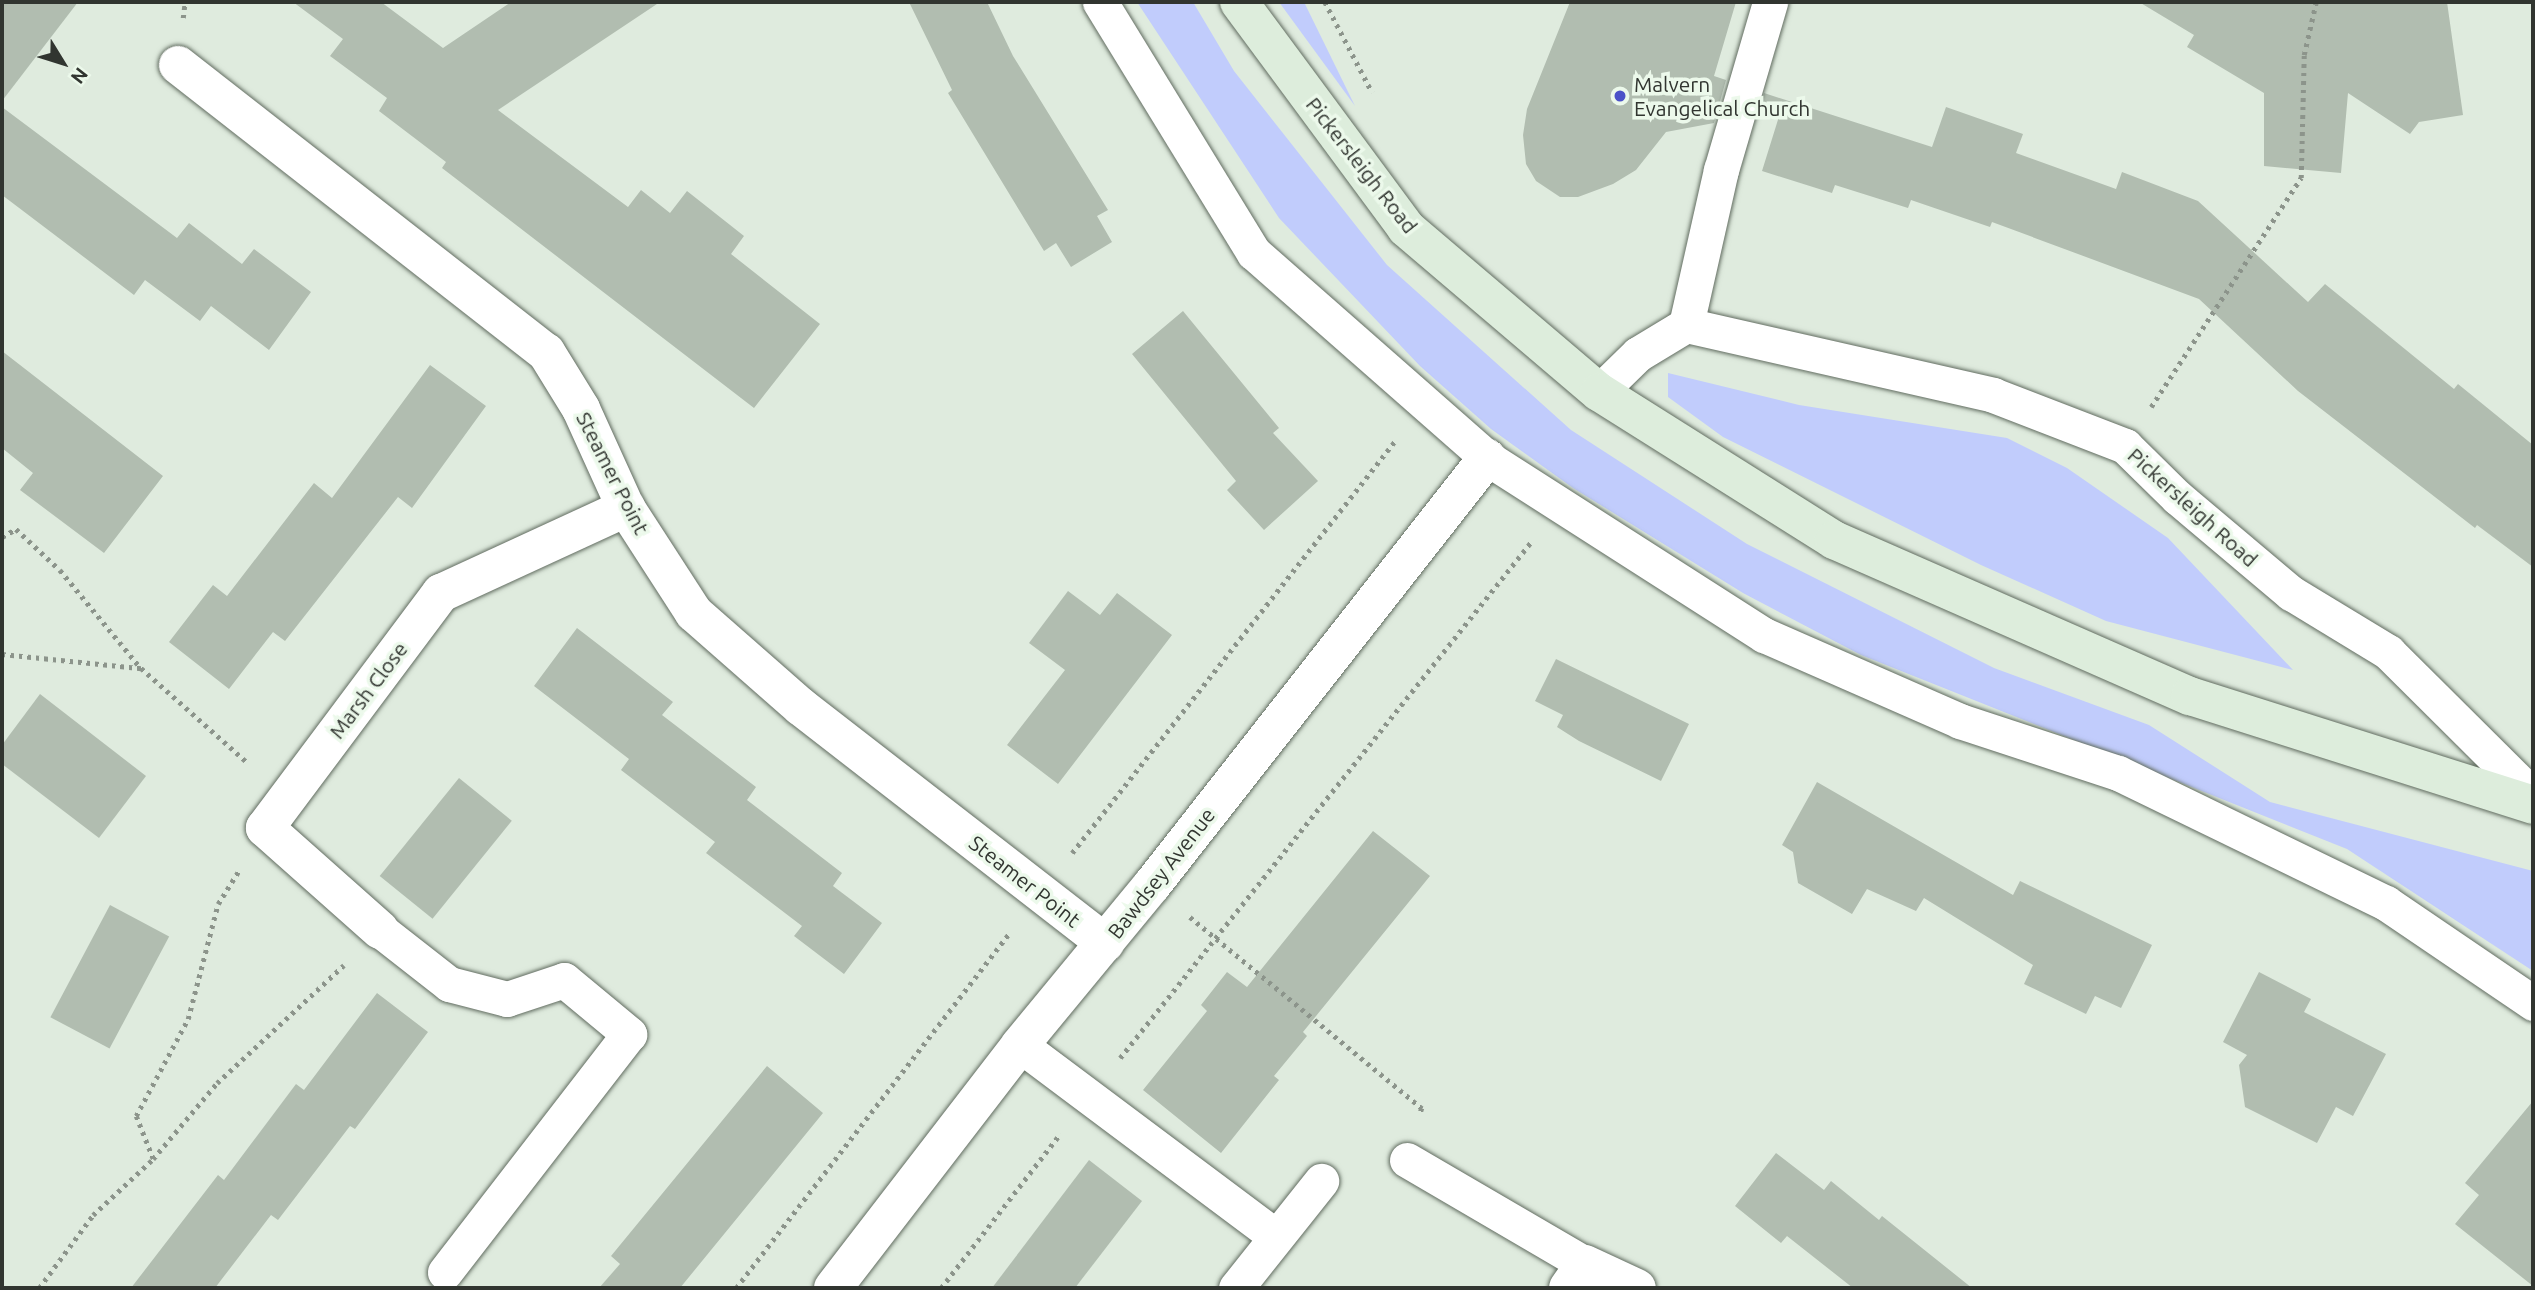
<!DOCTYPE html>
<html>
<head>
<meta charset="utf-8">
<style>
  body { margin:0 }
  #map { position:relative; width:2535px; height:1290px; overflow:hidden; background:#dfebde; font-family:Ubuntu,sans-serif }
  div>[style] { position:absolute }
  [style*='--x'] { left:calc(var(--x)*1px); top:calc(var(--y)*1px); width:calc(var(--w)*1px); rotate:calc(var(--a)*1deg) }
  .green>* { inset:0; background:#c1ccfc }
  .building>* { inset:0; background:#b1bdb0; transform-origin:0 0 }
  .path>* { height:4.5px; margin-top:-2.25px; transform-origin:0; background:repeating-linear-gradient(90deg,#8c948b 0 3.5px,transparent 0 8.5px) }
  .roads { filter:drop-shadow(0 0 2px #616c60) drop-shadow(0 0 2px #616c60) }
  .lane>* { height:35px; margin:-17.5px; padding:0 17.5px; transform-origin:17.5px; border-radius:17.5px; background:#fff }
  .street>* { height:38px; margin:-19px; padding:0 19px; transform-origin:19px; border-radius:19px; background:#fff }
  .secondary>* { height:38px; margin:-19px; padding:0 19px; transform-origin:19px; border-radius:19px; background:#ddeddc }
  .dots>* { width:19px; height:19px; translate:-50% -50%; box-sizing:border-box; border:4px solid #ecf9eb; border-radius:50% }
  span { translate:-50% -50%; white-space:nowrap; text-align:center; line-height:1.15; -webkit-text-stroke:7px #ecf9eb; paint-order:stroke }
  .poi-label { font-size:21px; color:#313530 }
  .left { translate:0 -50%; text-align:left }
  .street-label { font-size:21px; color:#313530 }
  .frame { position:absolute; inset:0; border:4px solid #313530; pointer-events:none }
  .north { position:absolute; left:28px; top:28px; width:70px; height:70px; -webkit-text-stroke:5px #ecf9eb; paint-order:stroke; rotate:128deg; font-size:19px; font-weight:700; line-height:28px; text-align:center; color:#313530 }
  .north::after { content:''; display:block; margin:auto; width:24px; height:32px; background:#313530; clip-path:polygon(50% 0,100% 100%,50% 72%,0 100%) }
</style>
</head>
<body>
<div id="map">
  <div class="green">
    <i style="clip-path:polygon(1137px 2px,1193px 2px,1234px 71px,1387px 265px,1571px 430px,1747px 544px,1994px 668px,2149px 725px,2270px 802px,2533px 871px,2533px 971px,2347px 849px,1861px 655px,1743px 593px,1573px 488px,1491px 429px,1420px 366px,1279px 218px)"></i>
    <i style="clip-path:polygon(1279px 2px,1304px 2px,1355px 106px)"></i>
    <i style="clip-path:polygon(1668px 373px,1799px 405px,2007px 438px,2067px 468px,2168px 538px,2293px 670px,2106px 621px,1981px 565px,1723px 437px,1668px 397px)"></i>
  </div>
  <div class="building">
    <i style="clip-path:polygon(2px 2px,78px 2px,2px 101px)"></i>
    <i style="clip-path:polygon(293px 2px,381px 2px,443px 48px,511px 2px,660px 2px,498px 110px,628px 207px,641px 190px,670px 213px,687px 191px,744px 236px,731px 254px,820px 324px,754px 408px,442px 168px,446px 162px,379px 111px,387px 98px,330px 56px,343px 39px)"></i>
    <i style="clip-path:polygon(909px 2px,987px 2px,1013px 56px,1108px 210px,1097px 216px,1112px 242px,1071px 267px,1056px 243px,1044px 251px,948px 93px,952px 90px)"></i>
    <i style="clip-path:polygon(1570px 2px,1736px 2px,1714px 76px,1726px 80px,1714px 123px,1666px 132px,1636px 170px,1613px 184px,1578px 197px,1560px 197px,1536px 181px,1526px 164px,1523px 135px,1527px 109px)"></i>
    <i style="clip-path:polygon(2139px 2px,2447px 2px,2463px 115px,2419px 122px,2410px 134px,2348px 93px,2341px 173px,2264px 166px,2264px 93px,2187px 47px,2194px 35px)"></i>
    <i style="clip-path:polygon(1764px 93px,1932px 147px,1946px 107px,2023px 134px,2016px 153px,2116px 189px,2122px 172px,2198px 201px,2308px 302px,2325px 284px,2454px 389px,2458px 384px,2533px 445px,2533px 567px,2477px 525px,2475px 528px,2298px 391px,2199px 299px,1992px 222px,1990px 227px,1911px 200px,1908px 208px,1835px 185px,1832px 193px,1762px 171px,1781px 110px,1758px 115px)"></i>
    <i style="clip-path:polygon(2px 107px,177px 238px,189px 223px,242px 264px,254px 249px,311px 292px,269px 350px,211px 306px,200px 321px,145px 280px,134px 295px,2px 195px)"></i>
    <i style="clip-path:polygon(1183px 311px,1279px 428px,1273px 433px,1318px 481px,1264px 530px,1227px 490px,1236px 481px,1132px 354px)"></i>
    <i style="clip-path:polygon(2px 351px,163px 476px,104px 553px,20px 490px,33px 473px,2px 448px)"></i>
    <i style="clip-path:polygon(430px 365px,486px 406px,412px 508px,398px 497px,285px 641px,273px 632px,229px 689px,169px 642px,213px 585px,227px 596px,314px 483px,332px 498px)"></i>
    <i style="clip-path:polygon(1068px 591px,1100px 615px,1117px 593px,1172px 635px,1058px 784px,1007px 745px,1065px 670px,1029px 643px)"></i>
    <i style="clip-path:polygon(577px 628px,673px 702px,662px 715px,756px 787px,747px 800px,842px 873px,833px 886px,882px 923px,844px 974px,794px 936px,802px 926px,706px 853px,715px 842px,621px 770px,629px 759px,534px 686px)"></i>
    <i style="clip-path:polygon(1556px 659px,1689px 724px,1661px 781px,1579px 741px,1557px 727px,1563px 715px,1535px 701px)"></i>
    <i style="clip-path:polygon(40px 694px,146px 776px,99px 838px,2px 764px,2px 745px)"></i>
    <i style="left:459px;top:778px;width:68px;height:126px;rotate:39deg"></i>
    <i style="clip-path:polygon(1817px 782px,2013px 895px,2020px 881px,2152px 945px,2121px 1008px,2095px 996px,2086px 1014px,2024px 984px,2033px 965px,1924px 898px,1916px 911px,1867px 889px,1852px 914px,1798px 883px,1793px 852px,1782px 845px)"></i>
    <i style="clip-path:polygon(1373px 831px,1430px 876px,1303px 1032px,1307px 1036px,1274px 1076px,1279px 1080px,1221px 1153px,1143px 1090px,1207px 1011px,1201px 1005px,1227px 972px,1247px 987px)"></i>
    <i style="left:110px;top:905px;width:67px;height:127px;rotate:28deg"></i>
    <i style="clip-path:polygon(2259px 972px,2311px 999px,2304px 1012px,2386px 1054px,2353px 1116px,2336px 1107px,2317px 1143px,2245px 1107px,2239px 1065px,2247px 1055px,2223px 1042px)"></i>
    <i style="clip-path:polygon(377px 993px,428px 1032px,355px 1129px,350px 1126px,278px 1220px,271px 1215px,215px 1288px,131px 1288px,218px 1175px,224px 1180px,296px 1084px,304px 1090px)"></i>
    <i style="clip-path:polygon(767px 1066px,823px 1113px,680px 1288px,599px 1288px,620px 1264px,611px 1256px)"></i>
    <i style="clip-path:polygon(2533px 1101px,2533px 1286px,2455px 1224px,2479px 1195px,2465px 1183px)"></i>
    <i style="clip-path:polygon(1776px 1153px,1824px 1190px,1831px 1181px,1879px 1220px,1882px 1216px,1972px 1288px,1853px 1288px,1787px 1236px,1781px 1243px,1735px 1206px)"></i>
    <i style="clip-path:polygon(1089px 1160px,1142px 1201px,1075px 1288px,992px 1288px)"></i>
  </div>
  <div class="path">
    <i style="--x:1325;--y:2;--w:102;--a:62.4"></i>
    <i style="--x:183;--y:18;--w:16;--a:-83"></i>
    <i style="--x:2151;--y:407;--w:274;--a:-56.8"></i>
    <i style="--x:2301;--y:178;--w:123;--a:-88.6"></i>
    <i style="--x:2304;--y:55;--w:54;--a:-77.2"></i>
    <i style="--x:2;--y:537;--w:16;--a:-30"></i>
    <i style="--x:16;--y:529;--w:60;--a:43"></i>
    <i style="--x:60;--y:570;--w:126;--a:50.5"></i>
    <i style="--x:2;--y:654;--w:140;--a:5.8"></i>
    <i style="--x:141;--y:668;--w:144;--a:41.6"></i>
    <i style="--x:1072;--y:853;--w:524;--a:-51.9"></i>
    <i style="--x:1190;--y:917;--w:301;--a:39.5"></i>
    <i style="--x:1422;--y:1108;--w:6;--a:108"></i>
    <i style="--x:1120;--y:1058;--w:660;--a:-51.46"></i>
    <i style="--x:153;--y:1159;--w:46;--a:-111.6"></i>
    <i style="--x:136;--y:1116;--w:110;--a:-61.8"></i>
    <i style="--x:188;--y:1019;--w:119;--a:-75.4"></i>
    <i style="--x:218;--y:904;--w:38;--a:-58"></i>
    <i style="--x:39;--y:1288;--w:91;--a:-53.5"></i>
    <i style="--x:93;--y:1215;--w:82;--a:-43"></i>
    <i style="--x:153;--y:1159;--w:99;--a:-49.9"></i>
    <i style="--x:217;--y:1083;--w:173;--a:-42.9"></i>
    <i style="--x:736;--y:1288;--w:449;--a:-52.4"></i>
    <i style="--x:941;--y:1288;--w:195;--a:-52.3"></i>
  </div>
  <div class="roads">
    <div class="lane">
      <i style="--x:1100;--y:2;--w:294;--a:58.5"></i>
      <i style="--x:1254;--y:253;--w:310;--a:41.3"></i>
      <i style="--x:1487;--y:458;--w:329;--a:32.6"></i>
      <i style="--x:1764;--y:635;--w:214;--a:23.7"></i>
      <i style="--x:1960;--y:721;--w:166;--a:18.2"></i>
      <i style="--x:2118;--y:773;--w:298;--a:25.9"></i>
      <i style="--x:2386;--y:903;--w:178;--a:34.2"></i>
      <i style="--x:1686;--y:325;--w:159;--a:-77.3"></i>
      <i style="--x:1721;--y:170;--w:175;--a:-73.7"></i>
      <i style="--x:1599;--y:392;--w:54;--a:-44.3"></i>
      <i style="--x:1638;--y:354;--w:56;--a:-31.1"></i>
      <i style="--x:1686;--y:325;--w:315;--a:12.8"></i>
      <i style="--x:1993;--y:395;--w:142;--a:21.1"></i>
      <i style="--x:2125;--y:446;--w:74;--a:44.5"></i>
      <i style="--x:2178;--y:498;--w:148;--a:40.1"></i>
      <i style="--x:2291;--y:593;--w:114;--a:31.3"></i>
      <i style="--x:2388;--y:652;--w:204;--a:44.8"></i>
      <i style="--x:380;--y:930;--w:88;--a:38"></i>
      <i style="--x:449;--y:984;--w:60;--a:14.5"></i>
      <i style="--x:507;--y:999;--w:60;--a:-18.4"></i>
      <i style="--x:564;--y:980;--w:85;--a:39.7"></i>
      <i style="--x:629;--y:1034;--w:301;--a:127.7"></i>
      <i style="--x:1020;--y:1045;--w:317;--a:36.8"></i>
      <i style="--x:1407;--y:1160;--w:206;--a:30.3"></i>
      <i style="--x:1236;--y:1288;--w:137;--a:-51.5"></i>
    </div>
    <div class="street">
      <i style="--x:178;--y:65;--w:467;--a:38"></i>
      <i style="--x:546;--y:352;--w:67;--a:58.4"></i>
      <i style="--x:581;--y:409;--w:109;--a:65.6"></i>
      <i style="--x:626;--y:508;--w:125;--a:57.1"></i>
      <i style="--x:694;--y:613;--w:142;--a:41.3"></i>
      <i style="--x:801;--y:707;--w:385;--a:37.8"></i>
      <i style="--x:380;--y:930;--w:154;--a:-138.4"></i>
      <i style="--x:265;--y:828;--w:294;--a:-53.2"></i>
      <i style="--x:441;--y:593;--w:204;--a:-24.7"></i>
      <i style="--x:833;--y:1288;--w:307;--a:-52.4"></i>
      <i style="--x:1020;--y:1045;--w:207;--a:-50.5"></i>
      <i style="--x:1152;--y:885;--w:543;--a:-51.88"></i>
      <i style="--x:1568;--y:1288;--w:29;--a:-55"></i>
      <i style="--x:1585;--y:1264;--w:57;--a:24.8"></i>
    </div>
    <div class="secondary">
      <i style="--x:1239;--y:2;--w:281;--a:53.5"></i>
      <i style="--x:1406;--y:228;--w:253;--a:40.4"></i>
      <i style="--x:1599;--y:392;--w:278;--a:32.2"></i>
      <i style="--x:1834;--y:540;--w:389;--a:23.7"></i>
      <i style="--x:2190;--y:696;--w:360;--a:17.6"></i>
    </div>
  </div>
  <div class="dots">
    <i style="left:1620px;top:96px;background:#4c52c8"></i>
  </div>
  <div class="poi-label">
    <span class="left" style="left:1634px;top:96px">Malvern<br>Evangelical Church</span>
  </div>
  <div class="street-label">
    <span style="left:1362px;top:165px;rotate:52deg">Pickersleigh Road</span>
    <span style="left:613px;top:473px;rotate:63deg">Steamer Point</span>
    <span style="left:2193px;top:507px;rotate:42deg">Pickersleigh Road</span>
    <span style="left:368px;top:690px;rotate:-53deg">Marsh Close</span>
    <span style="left:1161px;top:873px;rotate:-52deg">Bawdsey Avenue</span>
    <span style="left:1025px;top:881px;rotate:38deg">Steamer Point</span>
  </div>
  <div class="frame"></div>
  <div class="north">N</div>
</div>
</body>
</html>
